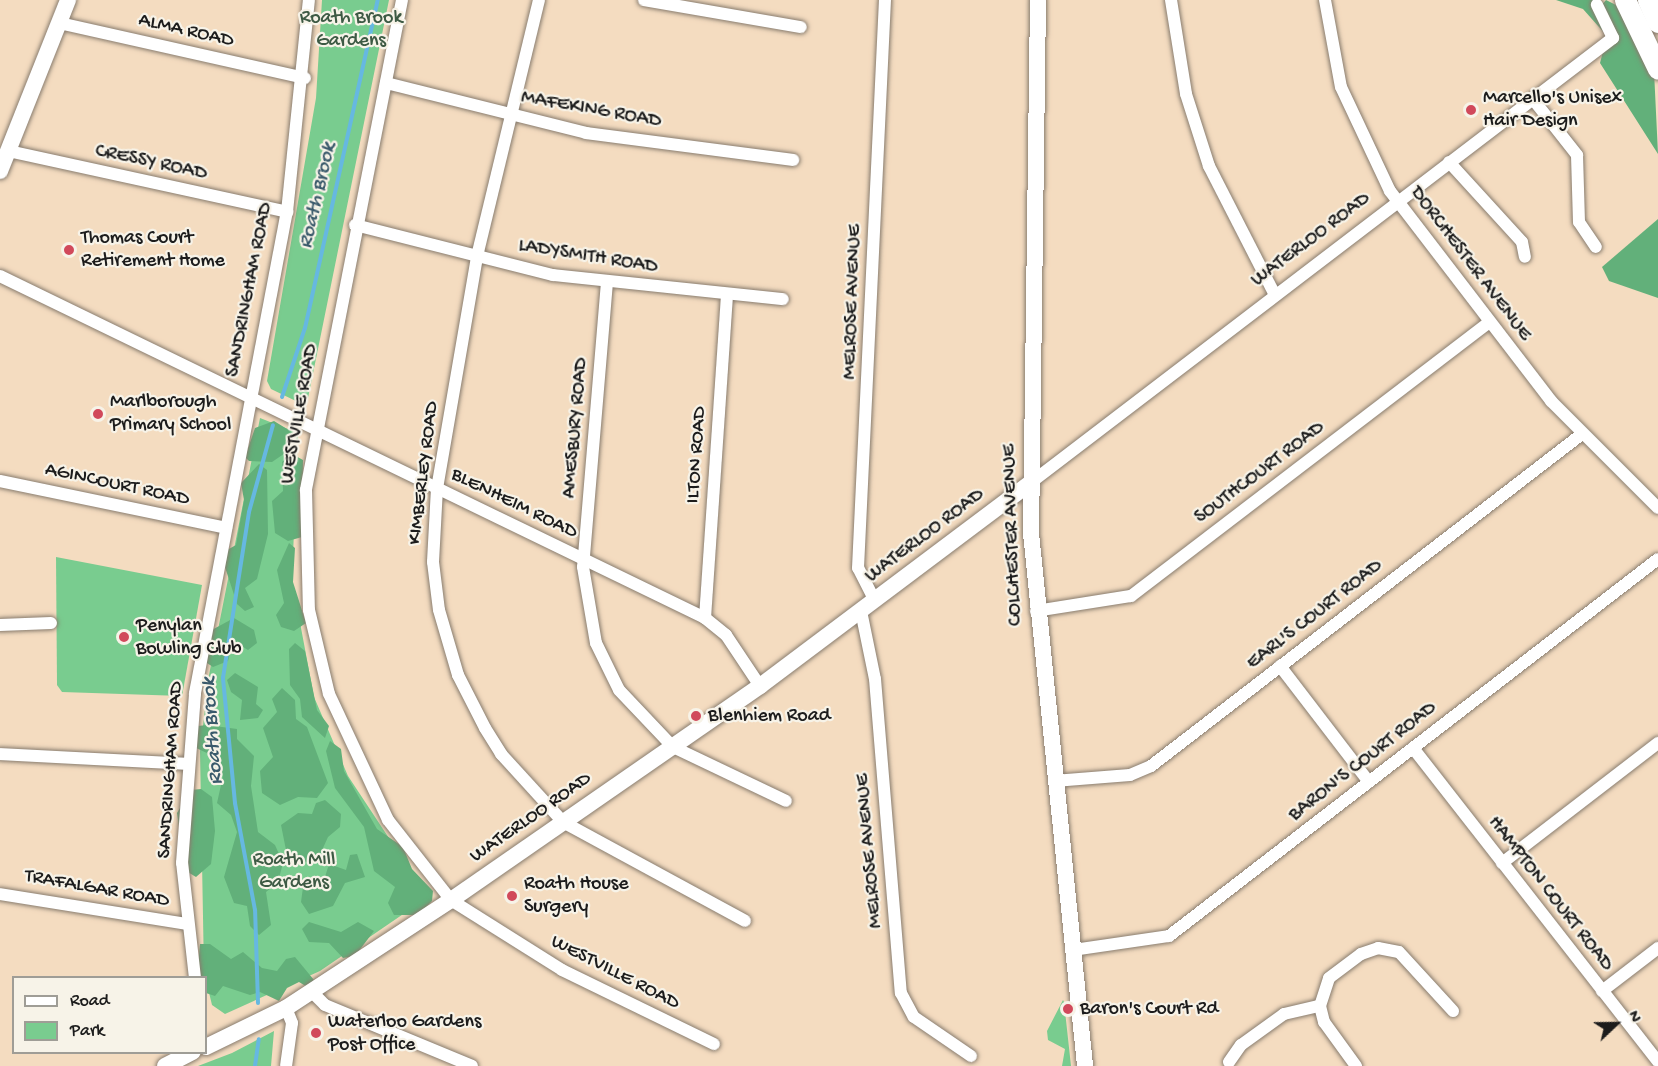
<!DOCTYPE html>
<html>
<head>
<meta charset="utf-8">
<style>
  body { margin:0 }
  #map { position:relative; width:1658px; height:1066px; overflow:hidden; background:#f4dcc0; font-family:"Gochi Hand",sans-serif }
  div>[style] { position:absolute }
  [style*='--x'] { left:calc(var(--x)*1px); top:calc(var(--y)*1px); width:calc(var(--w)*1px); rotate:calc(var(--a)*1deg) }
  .green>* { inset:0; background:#79cc8f }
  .forest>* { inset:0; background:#62b07a }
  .stream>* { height:4px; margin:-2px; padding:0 2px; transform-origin:2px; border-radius:2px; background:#66b8e1 }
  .roads { filter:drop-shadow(0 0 2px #887c6e) drop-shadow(0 0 2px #887c6e) }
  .street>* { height:12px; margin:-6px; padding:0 6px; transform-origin:6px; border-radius:6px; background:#fff }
  .secondary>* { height:16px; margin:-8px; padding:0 8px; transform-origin:8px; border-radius:8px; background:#fff }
  .highway>* { height:21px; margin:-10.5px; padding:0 10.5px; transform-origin:10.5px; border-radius:10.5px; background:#fff }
  .dots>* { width:16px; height:16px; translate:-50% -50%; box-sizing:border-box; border:3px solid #f7f3e8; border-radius:50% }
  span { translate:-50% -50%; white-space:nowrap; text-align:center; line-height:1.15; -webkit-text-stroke:4.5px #f7f3e8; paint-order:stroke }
  .park-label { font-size:20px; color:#3d5a44 }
  .street-label { font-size:20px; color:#1c1c1c }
  .poi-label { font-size:20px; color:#1c1c1c }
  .left { translate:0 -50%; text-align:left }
  .water-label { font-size:21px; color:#3a5a6b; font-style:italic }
  .legend { position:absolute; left:12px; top:976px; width:195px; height:78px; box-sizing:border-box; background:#f7f3e8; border:2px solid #9f9d96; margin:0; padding:8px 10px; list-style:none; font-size:18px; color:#1c1c1c }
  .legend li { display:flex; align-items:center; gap:12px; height:30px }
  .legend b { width:30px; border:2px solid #9f9d96 }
  .north { position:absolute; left:1586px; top:994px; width:60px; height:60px; -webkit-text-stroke:4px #f7f3e8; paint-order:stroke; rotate:68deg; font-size:16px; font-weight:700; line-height:24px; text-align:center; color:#1c1c1c }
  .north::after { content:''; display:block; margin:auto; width:21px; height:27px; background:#1c1c1c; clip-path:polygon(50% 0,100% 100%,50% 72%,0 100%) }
</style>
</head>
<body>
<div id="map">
  <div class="green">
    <i style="clip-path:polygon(322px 0,389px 0,308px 398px,300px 403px,271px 389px,267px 381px,316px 98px)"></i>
    <i style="clip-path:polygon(260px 418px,298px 433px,292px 580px,314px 697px,348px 776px,414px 876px,415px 906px,320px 971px,225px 1014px,212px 1005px,204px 972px,200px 751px,209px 675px)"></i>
    <i style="clip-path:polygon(56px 557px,202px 585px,182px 696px,62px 692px,57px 685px)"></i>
    <i style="clip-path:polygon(1063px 1000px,1064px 1002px,1071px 1066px,1062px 1066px,1065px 1049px,1048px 1040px,1047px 1031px)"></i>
    <i style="clip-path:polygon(274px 1031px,271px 1066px,198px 1066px,232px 1053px)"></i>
  </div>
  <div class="forest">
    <i style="clip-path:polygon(1556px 0,1597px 0,1592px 5px,1596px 12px,1606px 0,1618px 6px,1654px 71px,1658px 154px,1600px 63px,1607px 36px,1583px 9px)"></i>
    <i style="clip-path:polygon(1658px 219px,1658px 298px,1609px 281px,1602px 267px)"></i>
    <i style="clip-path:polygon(274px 421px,292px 432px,294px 447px,272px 462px,249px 461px,245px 457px,255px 428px)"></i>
    <i style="clip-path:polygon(292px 454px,303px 460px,302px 537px,288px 541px,275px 533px,272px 501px,283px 491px,282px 462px)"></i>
    <i style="clip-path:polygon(259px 464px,267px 470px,268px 534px,257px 579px,245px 588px,254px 607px,245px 611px,237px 604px,224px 564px,227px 550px,236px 545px,244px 500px,241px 483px)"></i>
    <i style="clip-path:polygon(289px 543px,295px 548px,293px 582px,306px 623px,294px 631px,281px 627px,276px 615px,284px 603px,277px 570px)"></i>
    <i style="clip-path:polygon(234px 618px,254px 630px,257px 643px,248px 650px,233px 641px,228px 661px,213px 667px,204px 661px,208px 632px)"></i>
    <i style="clip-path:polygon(295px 643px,305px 651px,317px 710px,329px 726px,325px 738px,302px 717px,300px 699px,290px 685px,289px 649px)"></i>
    <i style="clip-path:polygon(235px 673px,258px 687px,256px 704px,263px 710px,258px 718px,240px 720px,242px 700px,231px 692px,227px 680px)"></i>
    <i style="clip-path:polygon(282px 688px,295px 700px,296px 719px,307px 727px,328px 783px,317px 798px,298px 797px,280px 805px,262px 793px,260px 771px,273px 757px,263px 728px,277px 712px,272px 699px)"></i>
    <i style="clip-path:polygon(207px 725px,237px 729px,237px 739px,254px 756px,251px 786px,258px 832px,275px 845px,283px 863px,278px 882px,266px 892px,271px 925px,259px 935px,250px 926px,247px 906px,234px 903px,224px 877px,237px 832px,231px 815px,217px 803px,223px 776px,209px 754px,194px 747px,198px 726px)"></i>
    <i style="clip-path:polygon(330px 741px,341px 749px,344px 771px,377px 829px,403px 847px,412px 869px,433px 891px,432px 901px,418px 915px,394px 915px,388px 903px,395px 887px,374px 871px,364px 827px,335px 788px,326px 751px)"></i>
    <i style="clip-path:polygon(201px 789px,212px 797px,215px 831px,211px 864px,196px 877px,186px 871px,177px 813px,191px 790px)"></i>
    <i style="clip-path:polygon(325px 800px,341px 814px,340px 827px,328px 837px,318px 859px,299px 864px,286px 850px,281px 825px,298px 813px,312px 814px,316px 803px)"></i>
    <i style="clip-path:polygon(357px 854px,365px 877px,345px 883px,333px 906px,309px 914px,301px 902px,304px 880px,325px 877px,329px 864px,346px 870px,350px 855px)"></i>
    <i style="clip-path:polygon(309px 922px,341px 932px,358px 922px,374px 931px,355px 956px,343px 958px,329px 943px,309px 942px,302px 929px)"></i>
    <i style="clip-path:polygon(200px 944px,210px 944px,231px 959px,243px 952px,262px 968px,277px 971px,286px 959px,295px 957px,314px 980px,309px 988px,299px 982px,287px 988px,279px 1001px,260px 992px,250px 995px,223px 986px,215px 996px,206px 993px,206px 978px,197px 977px)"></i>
  </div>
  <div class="stream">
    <i style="--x:282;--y:397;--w:73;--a:-71.6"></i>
    <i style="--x:305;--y:328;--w:336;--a:-77.5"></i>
    <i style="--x:258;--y:1003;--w:93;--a:-91.8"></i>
    <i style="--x:255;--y:910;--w:109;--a:-100.6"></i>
    <i style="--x:235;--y:803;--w:126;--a:-95.5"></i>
    <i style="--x:223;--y:678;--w:168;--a:-81.1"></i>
    <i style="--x:249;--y:512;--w:90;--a:-74.6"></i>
    <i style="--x:255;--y:1066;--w:27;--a:-82"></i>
  </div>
  <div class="roads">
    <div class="street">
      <i style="--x:402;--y:0;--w:499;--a:101.1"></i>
      <i style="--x:306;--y:490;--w:120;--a:88.6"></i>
      <i style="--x:309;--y:610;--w:86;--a:76.6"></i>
      <i style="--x:329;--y:694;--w:139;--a:64.9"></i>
      <i style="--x:388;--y:820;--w:102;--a:51.8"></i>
      <i style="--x:451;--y:900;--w:131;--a:32.2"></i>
      <i style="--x:562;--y:970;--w:169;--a:26"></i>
      <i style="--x:539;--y:0;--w:264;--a:103.6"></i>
      <i style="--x:477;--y:257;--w:234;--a:99.8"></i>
      <i style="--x:437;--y:488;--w:74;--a:93.1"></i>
      <i style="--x:433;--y:562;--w:48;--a:82.9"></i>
      <i style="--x:439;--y:610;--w:68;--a:73.7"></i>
      <i style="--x:458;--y:675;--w:59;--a:63"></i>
      <i style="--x:485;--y:728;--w:31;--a:58"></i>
      <i style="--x:501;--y:754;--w:92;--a:47.6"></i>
      <i style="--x:563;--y:822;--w:207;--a:28.5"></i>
      <i style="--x:644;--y:0;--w:159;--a:9.8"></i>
      <i style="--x:1171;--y:0;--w:95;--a:80.9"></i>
      <i style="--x:1186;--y:94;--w:76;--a:72.3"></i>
      <i style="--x:1209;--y:166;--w:145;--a:62.9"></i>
      <i style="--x:1325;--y:0;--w:88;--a:79.6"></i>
      <i style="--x:1341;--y:87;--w:115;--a:64.8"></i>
      <i style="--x:1390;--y:191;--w:265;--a:52.5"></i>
      <i style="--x:1551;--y:401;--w:151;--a:45"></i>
      <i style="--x:59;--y:23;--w:252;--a:12.6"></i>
      <i style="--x:386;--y:83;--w:206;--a:14"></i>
      <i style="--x:586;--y:133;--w:209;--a:7.4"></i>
      <i style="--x:1532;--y:98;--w:73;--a:51.7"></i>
      <i style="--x:1577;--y:155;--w:67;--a:88.3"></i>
      <i style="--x:1579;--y:222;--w:30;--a:56"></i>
      <i style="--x:8;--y:151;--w:286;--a:12.3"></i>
      <i style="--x:1449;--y:162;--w:108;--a:47.6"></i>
      <i style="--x:1522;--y:242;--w:15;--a:79"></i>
      <i style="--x:355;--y:225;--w:204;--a:14.2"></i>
      <i style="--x:553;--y:275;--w:231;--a:6"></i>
      <i style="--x:0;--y:276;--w:784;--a:25.88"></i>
      <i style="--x:705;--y:618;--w:27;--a:39"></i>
      <i style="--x:726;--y:635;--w:61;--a:56.3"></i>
      <i style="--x:607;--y:282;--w:286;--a:94.8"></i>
      <i style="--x:583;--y:567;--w:77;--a:80.3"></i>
      <i style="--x:596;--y:643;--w:52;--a:63.9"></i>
      <i style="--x:619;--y:690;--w:79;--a:46.5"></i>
      <i style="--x:673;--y:747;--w:125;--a:25.5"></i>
      <i style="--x:0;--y:481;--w:231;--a:11.7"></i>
      <i style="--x:1029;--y:484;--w:735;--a:-37.37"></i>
      <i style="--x:1613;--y:38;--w:37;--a:-116"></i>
      <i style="--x:875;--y:601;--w:37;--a:-117"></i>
      <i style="--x:858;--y:568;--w:569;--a:-87.28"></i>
      <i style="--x:861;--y:611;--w:69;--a:78.4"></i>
      <i style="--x:875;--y:679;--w:315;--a:85.3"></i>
      <i style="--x:901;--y:993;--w:27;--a:62"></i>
      <i style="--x:914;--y:1017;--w:69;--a:34.4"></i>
      <i style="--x:1036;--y:611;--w:96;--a:-9"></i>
      <i style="--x:1131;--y:596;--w:451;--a:-37.4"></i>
      <i style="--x:705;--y:618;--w:324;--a:-86.1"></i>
      <i style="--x:0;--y:625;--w:51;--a:-2.2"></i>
      <i style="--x:1280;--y:666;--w:146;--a:52.5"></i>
      <i style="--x:1413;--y:748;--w:398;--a:52"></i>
      <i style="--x:0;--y:754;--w:189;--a:3"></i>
      <i style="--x:1054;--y:781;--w:76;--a:-4.5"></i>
      <i style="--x:1130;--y:775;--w:23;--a:-23"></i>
      <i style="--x:1151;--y:766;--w:544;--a:-37.61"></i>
      <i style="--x:1502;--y:863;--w:197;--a:-37.6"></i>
      <i style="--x:0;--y:894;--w:189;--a:9.1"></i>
      <i style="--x:1073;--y:950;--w:97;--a:-8.3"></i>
      <i style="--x:1169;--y:936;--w:617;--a:-37.63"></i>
      <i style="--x:195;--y:978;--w:116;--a:-96.4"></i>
      <i style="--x:182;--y:863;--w:170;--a:-85.6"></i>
      <i style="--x:195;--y:693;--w:490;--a:-79.2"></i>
      <i style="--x:287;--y:212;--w:213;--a:-84.1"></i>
      <i style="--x:1602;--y:991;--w:71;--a:-37.5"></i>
      <i style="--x:312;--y:992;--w:18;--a:45"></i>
      <i style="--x:325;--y:1005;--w:159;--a:22.5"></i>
      <i style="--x:286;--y:1008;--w:16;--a:68"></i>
      <i style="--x:292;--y:1023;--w:43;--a:97.9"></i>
      <i style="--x:1229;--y:1062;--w:21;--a:-55"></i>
      <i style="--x:1241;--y:1045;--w:53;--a:-35.8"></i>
      <i style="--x:1284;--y:1014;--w:37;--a:-13"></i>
      <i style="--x:1356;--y:1066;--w:54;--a:-126"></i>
      <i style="--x:1324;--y:1022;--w:16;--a:-104"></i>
      <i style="--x:1320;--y:1006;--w:29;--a:-72"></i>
      <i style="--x:1329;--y:978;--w:40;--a:-37"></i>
      <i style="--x:1361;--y:954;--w:18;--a:-19"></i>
      <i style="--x:1378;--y:948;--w:21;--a:11"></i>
      <i style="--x:1399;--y:952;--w:80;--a:47.5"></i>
    </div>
    <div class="secondary">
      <i style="--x:1038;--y:0;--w:533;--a:90.75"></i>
      <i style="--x:1031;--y:533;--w:536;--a:84.21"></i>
      <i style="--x:0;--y:171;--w:184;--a:-68.3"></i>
      <i style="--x:206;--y:1047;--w:89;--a:-26"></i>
      <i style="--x:286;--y:1008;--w:197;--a:-33.2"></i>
      <i style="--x:451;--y:900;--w:376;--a:-34.7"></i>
      <i style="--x:760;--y:686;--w:336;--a:-36.9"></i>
      <i style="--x:165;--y:1066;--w:31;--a:-27"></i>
    </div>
    <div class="highway">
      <i style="--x:1625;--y:0;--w:76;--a:64.4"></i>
      <i style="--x:1648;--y:0;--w:24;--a:66"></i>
    </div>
  </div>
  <div class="dots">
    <i style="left:1471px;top:110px;background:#d1495b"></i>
    <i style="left:69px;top:250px;background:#d1495b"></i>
    <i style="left:98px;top:414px;background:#d1495b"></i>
    <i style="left:124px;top:637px;background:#d1495b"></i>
    <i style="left:696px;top:716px;background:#d1495b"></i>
    <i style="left:512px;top:896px;background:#d1495b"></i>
    <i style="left:1068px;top:1009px;background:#d1495b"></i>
    <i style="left:316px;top:1033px;background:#d1495b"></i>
  </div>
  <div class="park-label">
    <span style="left:351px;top:30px">Roath Brook<br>Gardens</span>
    <span style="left:294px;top:872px">Roath Mill<br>Gardens</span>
  </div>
  <div class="street-label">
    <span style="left:186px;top:31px;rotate:13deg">ALMA ROAD</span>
    <span style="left:591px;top:110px;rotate:10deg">MAFEKING ROAD</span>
    <span style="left:151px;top:163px;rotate:12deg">CRESSY ROAD</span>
    <span style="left:1311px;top:240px;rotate:-37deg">WATERLOO ROAD</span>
    <span style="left:588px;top:257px;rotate:9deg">LADYSMITH ROAD</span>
    <span style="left:1470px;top:264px;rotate:53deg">DORCHESTER AVENUE</span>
    <span style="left:250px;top:290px;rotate:-79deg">SANDRINGHAM ROAD</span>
    <span style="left:853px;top:302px;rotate:-88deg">MELROSE AVENUE</span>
    <span style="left:300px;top:414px;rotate:-80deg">WESTVILLE ROAD</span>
    <span style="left:576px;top:428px;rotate:-85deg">AMESBURY ROAD</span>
    <span style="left:697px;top:455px;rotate:-86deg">ILTON ROAD</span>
    <span style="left:424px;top:473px;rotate:-83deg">KIMBERLEY ROAD</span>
    <span style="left:1260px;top:473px;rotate:-37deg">SOUTHCOURT ROAD</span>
    <span style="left:117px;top:485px;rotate:12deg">AGINCOURT ROAD</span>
    <span style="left:514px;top:504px;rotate:26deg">BLENHEIM ROAD</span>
    <span style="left:1013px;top:535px;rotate:-92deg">COLCHESTER AVENUE</span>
    <span style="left:925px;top:536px;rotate:-37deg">WATERLOO ROAD</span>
    <span style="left:1315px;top:615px;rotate:-38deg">EARL'S COURT ROAD</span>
    <span style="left:1363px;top:762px;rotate:-38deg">BARON'S COURT ROAD</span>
    <span style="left:171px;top:770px;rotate:-86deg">SANDRINGHAM ROAD</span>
    <span style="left:531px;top:818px;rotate:-35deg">WATERLOO ROAD</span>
    <span style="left:870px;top:851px;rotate:-95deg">MELROSE AVENUE</span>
    <span style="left:97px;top:889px;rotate:10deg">TRAFALGAR ROAD</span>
    <span style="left:1550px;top:894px;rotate:52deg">HAMPTON COURT ROAD</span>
    <span style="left:615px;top:973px;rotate:27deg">WESTVILLE ROAD</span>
  </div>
  <div class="poi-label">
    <span class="left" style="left:1483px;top:110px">Marcello's Unisex<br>Hair Design</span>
    <span class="left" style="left:81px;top:250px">Thomas Court<br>Retirement Home</span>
    <span class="left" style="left:110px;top:414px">Marlborough<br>Primary School</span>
    <span class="left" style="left:136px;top:638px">Penylan<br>Bowling Club</span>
    <span class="left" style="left:708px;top:716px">Blenhiem Road</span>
    <span class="left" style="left:524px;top:896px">Roath House<br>Surgery</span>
    <span class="left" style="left:1080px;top:1009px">Baron's Court Rd</span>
    <span class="left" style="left:328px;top:1034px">Waterloo Gardens<br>Post Office</span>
  </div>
  <div class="water-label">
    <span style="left:319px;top:196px;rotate:-77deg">Roath Brook</span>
    <span style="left:214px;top:731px;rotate:-94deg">Roath Brook</span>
  </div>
  <ul class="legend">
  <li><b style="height:8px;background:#fff"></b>Road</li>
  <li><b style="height:16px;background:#79cc8f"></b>Park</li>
  </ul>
  <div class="north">N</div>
</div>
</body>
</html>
